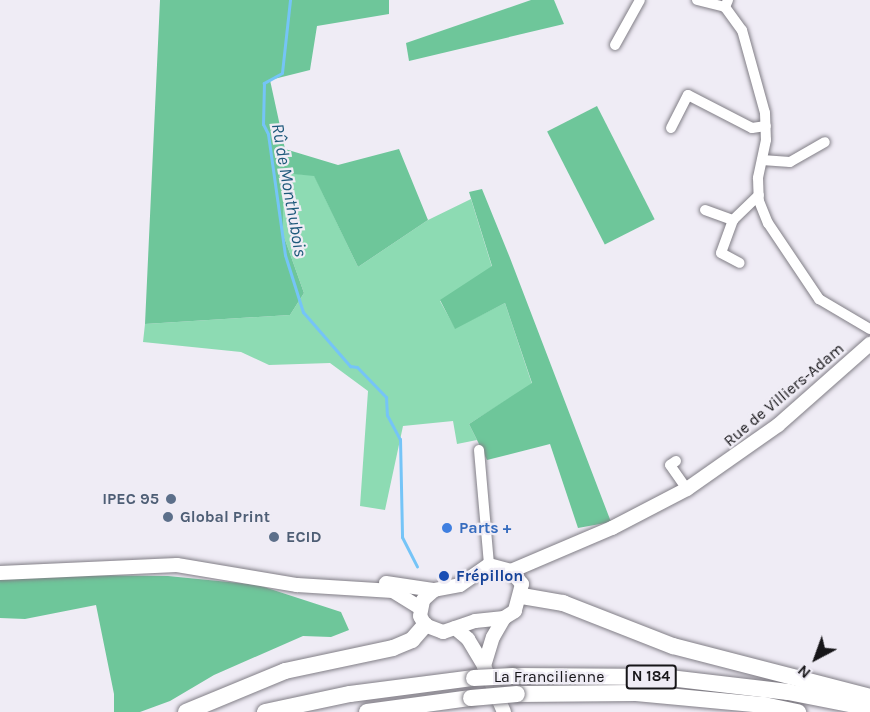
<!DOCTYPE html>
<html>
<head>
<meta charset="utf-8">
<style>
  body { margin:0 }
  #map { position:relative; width:870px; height:712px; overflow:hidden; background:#efecf5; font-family:Karla,sans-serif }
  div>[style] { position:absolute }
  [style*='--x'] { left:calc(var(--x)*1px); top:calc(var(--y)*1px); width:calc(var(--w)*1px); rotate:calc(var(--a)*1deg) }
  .green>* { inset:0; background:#8ddbb3 }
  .forest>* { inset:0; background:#6ec69a; transform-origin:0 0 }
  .stream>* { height:3px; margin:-1.5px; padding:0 1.5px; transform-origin:1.5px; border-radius:1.5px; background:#75c4f7 }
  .roads { filter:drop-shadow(0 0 2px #817e86) drop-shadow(0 0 2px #817e86) }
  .minor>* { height:10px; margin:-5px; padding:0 5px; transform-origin:5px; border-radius:5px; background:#fff }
  .tertiary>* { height:14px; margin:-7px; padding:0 7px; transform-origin:7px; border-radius:7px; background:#fff }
  .trunk>* { height:16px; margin:-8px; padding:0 8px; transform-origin:8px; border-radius:8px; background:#fff }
  .bridges { filter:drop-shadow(0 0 2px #817e86) drop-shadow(0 0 2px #817e86) }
  .trunk-bridge>* { height:16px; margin:-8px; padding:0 8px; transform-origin:8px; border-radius:8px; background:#fff }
  .dots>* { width:16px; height:16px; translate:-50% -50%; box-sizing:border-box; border:3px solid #efecf5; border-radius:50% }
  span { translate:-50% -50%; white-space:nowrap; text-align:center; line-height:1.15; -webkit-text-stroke:4.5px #efecf5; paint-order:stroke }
  .shield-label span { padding:2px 4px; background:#efecf5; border:2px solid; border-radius:4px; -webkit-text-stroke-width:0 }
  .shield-label { font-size:15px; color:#171619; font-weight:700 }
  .street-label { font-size:16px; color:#171619 }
  .service-label { font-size:16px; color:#4e5e75; font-weight:700 }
  .right { translate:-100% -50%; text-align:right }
  .left { translate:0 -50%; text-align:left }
  .shop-label { font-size:16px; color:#366cbe; font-weight:700 }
  .transit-label { font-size:16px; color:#164399; font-weight:700 }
  .water-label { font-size:18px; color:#1e597b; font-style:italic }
  .north { position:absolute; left:786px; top:628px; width:60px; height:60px; -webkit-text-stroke:4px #efecf5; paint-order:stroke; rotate:221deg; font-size:16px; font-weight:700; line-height:24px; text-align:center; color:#171619 }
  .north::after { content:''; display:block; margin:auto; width:21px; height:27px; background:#171619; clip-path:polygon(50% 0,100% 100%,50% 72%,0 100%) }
</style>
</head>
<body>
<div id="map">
  <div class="green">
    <i style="clip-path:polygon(283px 173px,314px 175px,358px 267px,428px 220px,471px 199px,492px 267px,440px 301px,455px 328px,505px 303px,532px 384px,469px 424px,477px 440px,457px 444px,453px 421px,403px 426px,385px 510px,360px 506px,368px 391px,330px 363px,269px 365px,241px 352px,143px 342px,145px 324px,290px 315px,304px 293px,283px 234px)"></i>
  </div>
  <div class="forest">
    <i style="clip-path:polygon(160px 0,389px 0,389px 14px,317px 26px,310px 70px,270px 80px,285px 149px,338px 165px,399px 149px,428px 220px,358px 267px,314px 176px,283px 173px,283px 234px,304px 293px,290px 315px,145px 324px)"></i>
    <i style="clip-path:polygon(531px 0,554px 0,564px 24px,409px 61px,406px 43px)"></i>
    <i style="left:597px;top:106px;width:127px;height:56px;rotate:63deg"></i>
    <i style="clip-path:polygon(482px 189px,510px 258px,611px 522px,578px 528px,550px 444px,487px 460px,469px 424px,532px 383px,505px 303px,455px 329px,440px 300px,492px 266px,469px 192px)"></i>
    <i style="clip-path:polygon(64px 575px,168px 576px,258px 585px,341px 612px,349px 630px,331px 637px,303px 636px,214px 675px,170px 701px,140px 712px,114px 712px,114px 694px,96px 605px,25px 619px,0 618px,0 578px)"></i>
  </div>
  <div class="stream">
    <i style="--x:290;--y:0;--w:73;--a:96.3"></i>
    <i style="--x:282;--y:73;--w:21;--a:151"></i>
    <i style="--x:264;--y:83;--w:41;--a:91.4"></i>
    <i style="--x:263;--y:124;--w:11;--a:63"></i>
    <i style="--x:268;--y:134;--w:122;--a:82"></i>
    <i style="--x:285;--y:255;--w:60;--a:72.5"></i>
    <i style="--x:303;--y:312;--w:72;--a:49"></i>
    <i style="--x:350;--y:366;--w:7;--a:8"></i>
    <i style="--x:357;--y:367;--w:42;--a:46"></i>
    <i style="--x:386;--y:397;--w:18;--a:87"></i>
    <i style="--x:387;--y:415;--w:27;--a:62"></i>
    <i style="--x:400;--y:439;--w:98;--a:88.8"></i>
    <i style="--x:402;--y:537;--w:33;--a:63"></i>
  </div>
  <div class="roads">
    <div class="minor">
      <i style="--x:697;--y:0;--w:29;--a:14"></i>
      <i style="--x:728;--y:0;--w:8;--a:113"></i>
      <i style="--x:725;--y:7;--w:29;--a:54"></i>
      <i style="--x:742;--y:30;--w:86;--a:74.5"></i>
      <i style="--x:765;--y:113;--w:27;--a:88"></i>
      <i style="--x:766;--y:140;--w:39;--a:102"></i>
      <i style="--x:758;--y:178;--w:23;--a:88"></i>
      <i style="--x:759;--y:201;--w:24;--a:68"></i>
      <i style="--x:768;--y:223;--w:92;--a:56.1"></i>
      <i style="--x:819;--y:299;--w:59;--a:30.5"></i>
      <i style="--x:615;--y:45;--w:51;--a:-60.9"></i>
      <i style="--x:671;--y:128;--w:37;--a:-63"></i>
      <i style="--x:688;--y:95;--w:72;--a:27.3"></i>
      <i style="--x:752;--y:128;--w:14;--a:-8"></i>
      <i style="--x:762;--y:160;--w:28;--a:4"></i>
      <i style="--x:790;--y:162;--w:40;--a:-29.7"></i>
      <i style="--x:705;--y:210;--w:30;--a:20"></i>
      <i style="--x:733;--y:220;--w:36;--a:-44"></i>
      <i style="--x:733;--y:220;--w:35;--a:110"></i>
      <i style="--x:721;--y:253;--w:21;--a:28"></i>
      <i style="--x:479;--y:450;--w:115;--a:85"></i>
      <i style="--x:676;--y:461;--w:7;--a:146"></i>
      <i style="--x:670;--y:465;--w:29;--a:55"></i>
    </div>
    <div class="tertiary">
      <i style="--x:489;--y:565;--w:23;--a:15"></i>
      <i style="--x:511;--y:571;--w:17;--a:50"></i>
      <i style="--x:522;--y:584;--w:28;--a:105"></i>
      <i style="--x:515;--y:611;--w:13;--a:148"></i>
      <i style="--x:504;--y:618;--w:29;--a:174"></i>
      <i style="--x:475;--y:621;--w:34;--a:161"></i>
      <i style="--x:443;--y:632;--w:19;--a:-159"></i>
      <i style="--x:425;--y:625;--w:10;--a:-119"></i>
      <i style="--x:420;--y:616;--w:16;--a:-79"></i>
      <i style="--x:423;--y:600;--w:15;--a:-42"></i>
      <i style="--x:434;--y:590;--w:26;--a:-11"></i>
      <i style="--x:460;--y:585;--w:35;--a:-35"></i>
      <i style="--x:511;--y:571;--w:110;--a:-23.1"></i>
      <i style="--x:612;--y:528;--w:85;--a:-27.5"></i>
      <i style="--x:687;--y:489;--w:111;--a:-35.1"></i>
      <i style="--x:778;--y:425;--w:123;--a:-41.4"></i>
      <i style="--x:0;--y:573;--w:177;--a:-2.6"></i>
      <i style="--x:177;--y:565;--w:122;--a:9.5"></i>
      <i style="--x:297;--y:585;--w:96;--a:3.6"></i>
      <i style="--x:393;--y:591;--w:31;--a:32"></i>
      <i style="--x:386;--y:583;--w:49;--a:8.3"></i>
      <i style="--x:455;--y:628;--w:17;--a:40"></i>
      <i style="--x:468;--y:639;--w:31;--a:59"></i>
      <i style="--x:484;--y:666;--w:50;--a:66.5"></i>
      <i style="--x:484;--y:666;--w:30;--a:-73"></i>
      <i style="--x:493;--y:637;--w:22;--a:-60"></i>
    </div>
    <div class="trunk">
      <i style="--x:522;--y:596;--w:42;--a:9.7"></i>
      <i style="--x:563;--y:603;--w:118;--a:21.4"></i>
      <i style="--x:673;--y:646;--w:203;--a:14.5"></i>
      <i style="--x:513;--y:676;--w:148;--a:0.4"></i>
      <i style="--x:661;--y:677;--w:128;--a:6.7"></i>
      <i style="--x:788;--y:692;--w:84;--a:11"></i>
      <i style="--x:517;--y:694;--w:119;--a:-0.5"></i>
      <i style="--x:636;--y:693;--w:129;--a:5.4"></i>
      <i style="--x:764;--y:705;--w:35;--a:12"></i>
      <i style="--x:186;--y:712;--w:107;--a:-22.5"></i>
      <i style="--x:285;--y:671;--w:110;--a:-12"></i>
      <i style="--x:393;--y:648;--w:21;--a:-23"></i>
      <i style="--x:412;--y:640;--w:20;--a:-49"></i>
      <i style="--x:265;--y:712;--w:87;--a:-12"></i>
      <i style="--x:350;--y:694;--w:125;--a:-7.4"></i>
      <i style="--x:367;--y:712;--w:105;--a:-7.7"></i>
    </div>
  </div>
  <div class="bridges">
    <div class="trunk-bridge">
      <i style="--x:474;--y:678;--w:39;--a:-3"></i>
      <i style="--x:471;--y:698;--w:46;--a:-5"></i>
    </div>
  </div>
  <div class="dots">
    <i style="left:171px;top:499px;background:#5c6f8a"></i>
    <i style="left:168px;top:517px;background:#5c6f8a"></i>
    <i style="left:447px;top:528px;background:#3f7fe0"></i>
    <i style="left:274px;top:537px;background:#5c6f8a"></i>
    <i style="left:444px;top:576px;background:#1a4fb4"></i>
  </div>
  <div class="shield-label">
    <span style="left:651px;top:677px">N 184</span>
  </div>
  <div class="street-label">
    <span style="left:784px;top:395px;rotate:-40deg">Rue de Villiers-Adam</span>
    <span style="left:549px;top:677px">La Francilienne</span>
  </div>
  <div class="service-label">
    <span class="right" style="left:159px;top:499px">IPEC 95</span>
    <span class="left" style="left:180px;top:517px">Global Print</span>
    <span class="left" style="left:286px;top:537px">ECID</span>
  </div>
  <div class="shop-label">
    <span class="left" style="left:459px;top:528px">Parts +</span>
  </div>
  <div class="transit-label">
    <span class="left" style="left:456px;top:576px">Frépillon</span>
  </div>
  <div class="water-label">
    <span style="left:289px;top:190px;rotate:80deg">Rû de Monthubois</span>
  </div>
  <div class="north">N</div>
</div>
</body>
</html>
